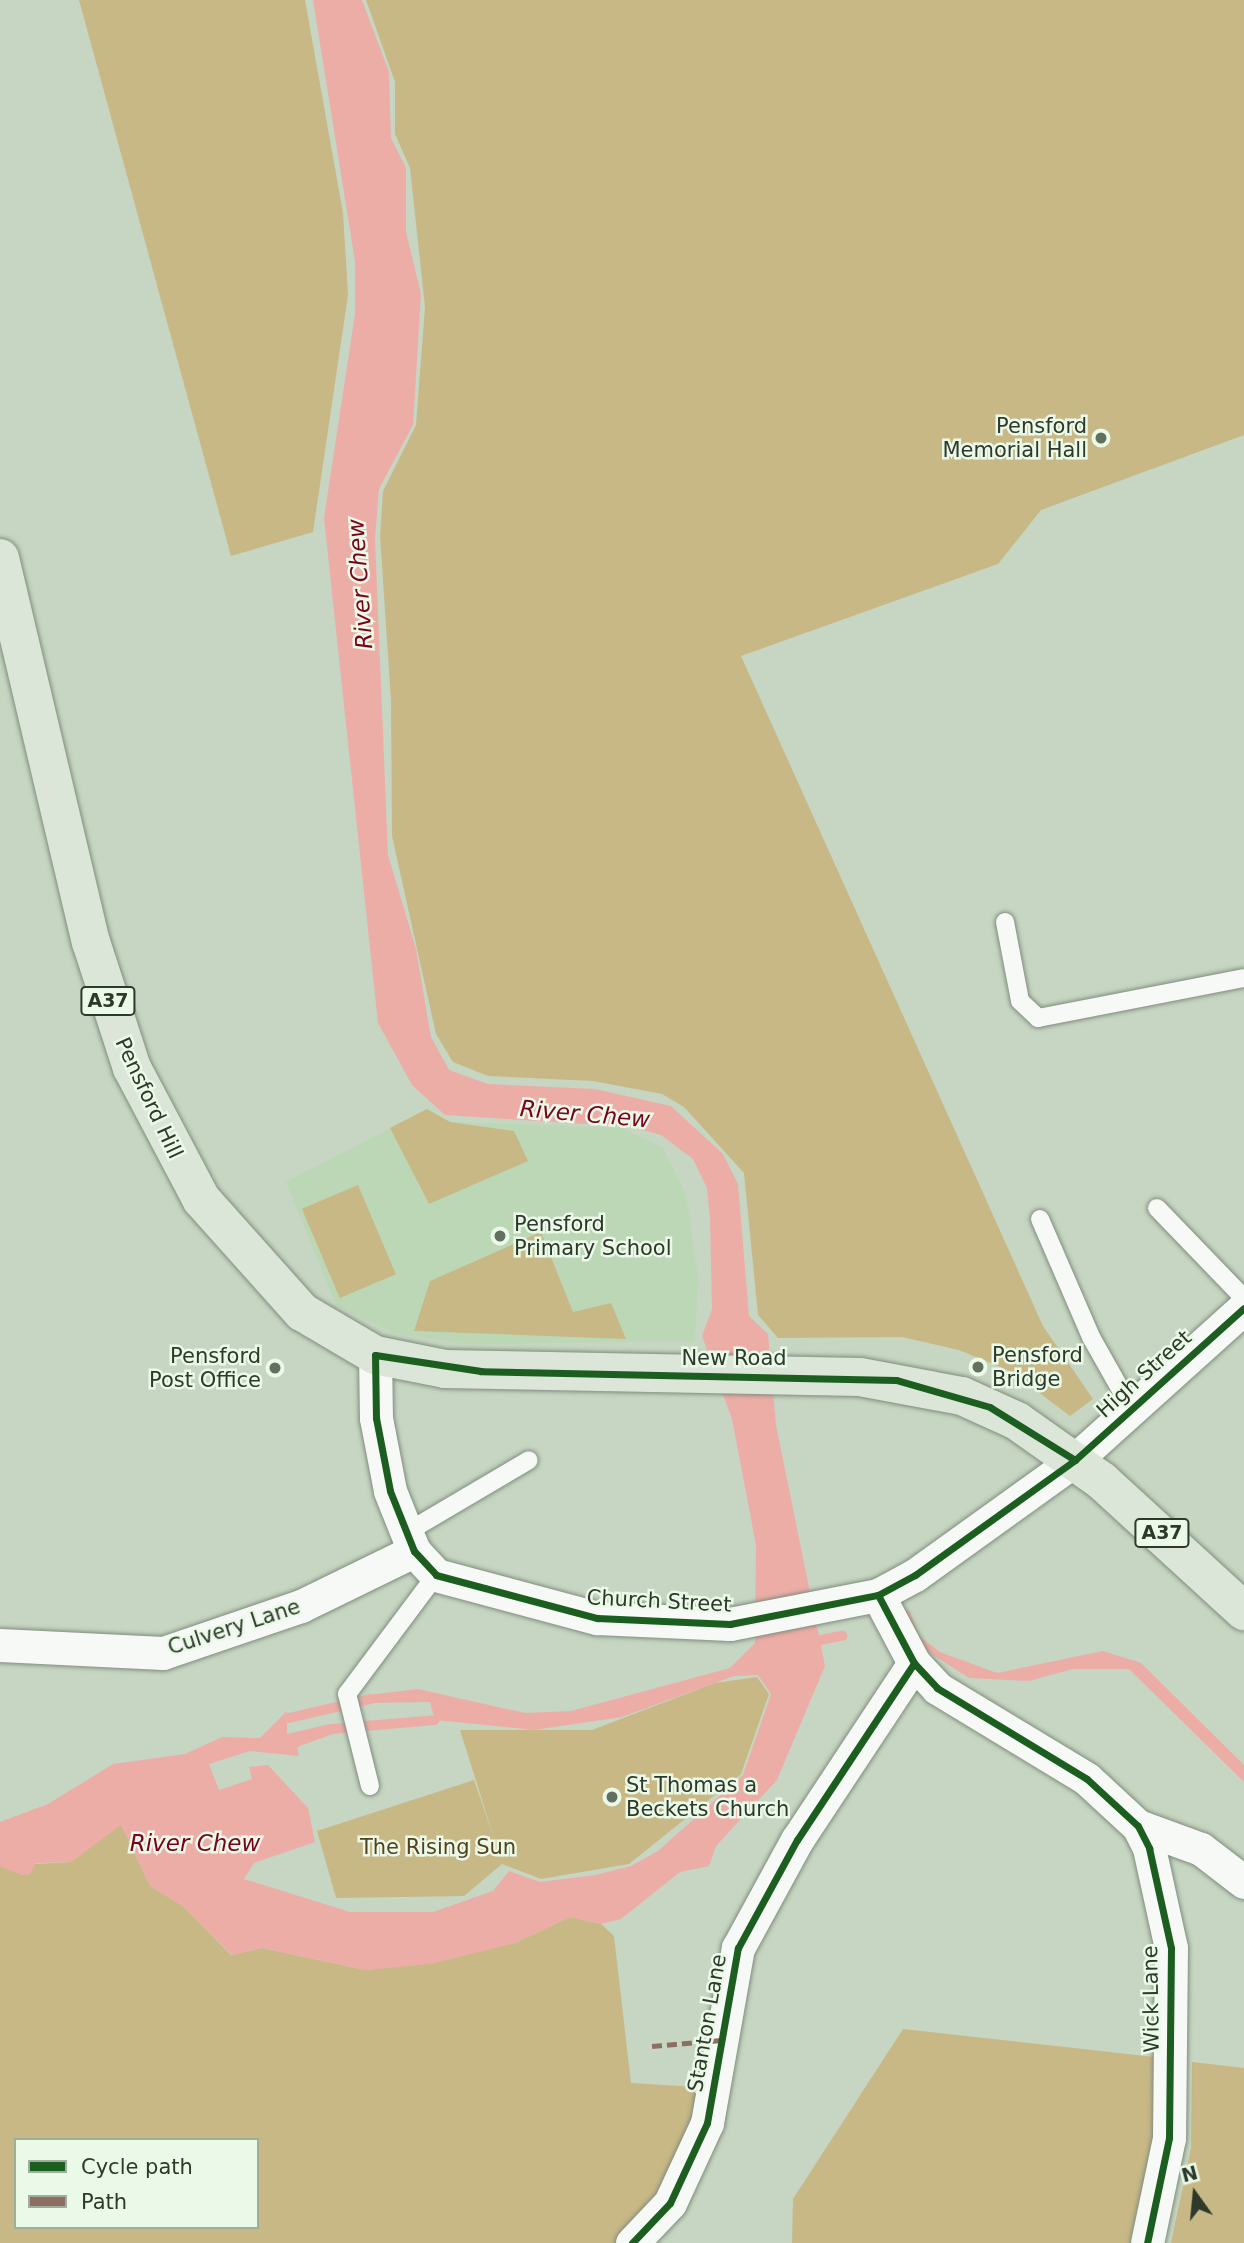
<!DOCTYPE html>
<html>
<head>
<meta charset="utf-8">
<style>
  body { margin:0 }
  #map { position:relative; width:1244px; height:2243px; overflow:hidden; background:#c6d6c2; font-family:"DejaVu Sans",sans-serif }
  div>[style] { position:absolute }
  [style*='--x'] { left:calc(var(--x)*1px); top:calc(var(--y)*1px); width:calc(var(--w)*1px); rotate:calc(var(--a)*1deg) }
  .built>* { inset:0; background:#bcd7b6 }
  .green>* { inset:0; background:#c8b886; transform-origin:0 0 }
  .water>* { inset:0; background:#edada7 }
  .stream>* { height:10px; margin:-5px; padding:0 5px; transform-origin:5px; border-radius:5px; background:#edada7 }
  .roads { filter:drop-shadow(0 0 2px #818d7e) drop-shadow(0 0 2px #818d7e) }
  .service>* { height:18px; margin:-9px; padding:0 9px; transform-origin:9px; border-radius:9px; background:#f6f9f6 }
  .minor>* { height:33px; margin:-16.5px; padding:0 16.5px; transform-origin:16.5px; border-radius:16.5px; background:#f6f9f6 }
  .trunk>* { height:38px; margin:-19px; padding:0 19px; transform-origin:19px; border-radius:19px; background:#dbe5d8 }
  .quiet>* { height:5px; margin-top:-2.5px; transform-origin:0; background:repeating-linear-gradient(90deg,#8d6e63 0 10px,transparent 0 15px) }
  .cycleway>* { height:7px; margin:-3.5px; padding:0 3.5px; transform-origin:3.5px; border-radius:3.5px; background:#1b5e20 }
  .dots>* { width:19px; height:19px; translate:-50% -50%; box-sizing:border-box; border:4px solid #ebfae8; border-radius:50% }
  span { translate:-50% -50%; white-space:nowrap; text-align:center; line-height:1.15; -webkit-text-stroke:5px #ebfae8; paint-order:stroke }
  .shield-label span { padding:2px 5px; background:#ebfae8; border:2px solid; border-radius:5px; -webkit-text-stroke-width:0 }
  .shield-label { font-size:19px; color:#2e392b; font-weight:700 }
  .poi-label { font-size:21px; color:#2e392b }
  .right { translate:-100% -50%; text-align:right }
  .left { translate:0 -50%; text-align:left }
  .street-label { font-size:21px; color:#2e392b }
  .park-label { font-size:21px; color:#55411d }
  .water-label { font-size:23px; color:#7b021b; font-style:italic }
  .legend { position:absolute; left:14px; top:2138px; width:245px; height:91px; box-sizing:border-box; background:#ebfae8; border:2px solid #9fad9c; margin:0; padding:9px 12px; list-style:none; font-size:21px; color:#2e392b }
  .legend li { display:flex; align-items:center; gap:14px; height:35px }
  .legend b { width:35px; border:2px solid #9fad9c }
  .north { position:absolute; left:1160px; top:2159px; width:70px; height:70px; -webkit-text-stroke:5px #ebfae8; paint-order:stroke; rotate:345deg; font-size:19px; font-weight:700; line-height:28px; text-align:center; color:#2e392b }
  .north::after { content:''; display:block; margin:auto; width:24px; height:32px; background:#2e392b; clip-path:polygon(50% 0,100% 100%,50% 72%,0 100%) }
</style>
</head>
<body>
<div id="map">
  <div class="built">
    <i style="clip-path:polygon(427px 1109px,450px 1122px,622px 1128px,663px 1148px,686px 1194px,698px 1278px,695px 1341px,466px 1344px,393px 1333px,336px 1305px,286px 1182px)"></i>
  </div>
  <div class="green">
    <i style="clip-path:polygon(79px 0,305px 0,343px 213px,348px 295px,313px 532px,231px 556px)"></i>
    <i style="clip-path:polygon(366px 0,1244px 0,1244px 435px,1041px 510px,998px 564px,741px 656px,1043px 1326px,1093px 1399px,1070px 1416px,1010px 1371px,959px 1350px,902px 1337px,778px 1338px,758px 1315px,744px 1173px,684px 1107px,662px 1094px,593px 1081px,488px 1076px,453px 1062px,436px 1034px,392px 836px,391px 700px,380px 536px,383px 491px,416px 425px,425px 307px,410px 168px,395px 134px,395px 82px)"></i>
    <i style="clip-path:polygon(427px 1109px,450px 1122px,514px 1131px,528px 1161px,429px 1204px,390px 1128px)"></i>
    <i style="left:358px;top:1185px;width:97px;height:61px;rotate:67deg"></i>
    <i style="clip-path:polygon(541px 1232px,573px 1312px,611px 1303px,626px 1339px,414px 1331px,430px 1281px)"></i>
    <i style="clip-path:polygon(757px 1677px,769px 1694px,741px 1774px,629px 1864px,541px 1879px,502px 1864px,464px 1896px,336px 1898px,317px 1831px,474px 1780px,494px 1838px,460px 1730px,592px 1730px,715px 1683px)"></i>
    <i style="clip-path:polygon(evenodd,121px 1824px,150px 1886px,183px 1906px,231px 1955px,262px 1948px,366px 1970px,515px 1943px,570px 1917px,601px 1924px,614px 1936px,631px 2083px,696px 2087px,697px 2119px,662px 2197px,623px 2243px,0 2243px,0 1866px,71px 1862px,121px 1824px,16px 2140px,257px 2140px,257px 2227px,16px 2227px,16px 2140px)"></i>
    <i style="clip-path:polygon(903px 2029px,1154px 2057px,1156px 2128px,1130px 2243px,792px 2243px,793px 2199px)"></i>
    <i style="clip-path:polygon(1192px 2062px,1244px 2068px,1244px 2243px,1171px 2243px,1191px 2148px)"></i>
  </div>
  <div class="water">
    <i style="clip-path:polygon(313px 0,362px 0,389px 72px,391px 138px,406px 168px,406px 232px,421px 294px,413px 425px,379px 489px,375px 539px,388px 855px,416px 949px,431px 1037px,449px 1070px,488px 1084px,595px 1089px,671px 1106px,723px 1154px,738px 1184px,749px 1316px,768px 1334px,776px 1425px,825px 1666px,777px 1780px,716px 1846px,709px 1866px,680px 1872px,621px 1919px,601px 1924px,570px 1917px,515px 1943px,431px 1964px,366px 1970px,262px 1948px,232px 1955px,183px 1906px,150px 1886px,121px 1825px,71px 1862px,36px 1863px,30px 1874px,22px 1875px,0 1866px,0 1822px,48px 1804px,113px 1764px,185px 1754px,222px 1737px,260px 1738px,287px 1711px,287px 1734px,330px 1724px,333px 1734px,297px 1747px,299px 1756px,250px 1751px,209px 1764px,219px 1790px,252px 1779px,249px 1767px,268px 1765px,308px 1808px,315px 1842px,254px 1863px,244px 1879px,350px 1912px,433px 1912px,493px 1891px,509px 1871px,540px 1882px,595px 1875px,631px 1866px,658px 1851px,743px 1775px,771px 1694px,758px 1675px,734px 1676px,622px 1717px,534px 1730px,435px 1720px,430px 1702px,373px 1703px,368px 1695px,418px 1689px,525px 1713px,571px 1711px,730px 1668px,755px 1643px,756px 1545px,732px 1419px,702px 1336px,712px 1309px,710px 1219px,707px 1188px,693px 1159px,661px 1135px,632px 1127px,445px 1115px,412px 1085px,378px 1023px,324px 518px,355px 314px,355px 261px)"></i>
    <i style="clip-path:polygon(909px 1610px,919px 1636px,940px 1652px,997px 1673px,1103px 1651px,1141px 1663px,1244px 1765px,1244px 1782px,1129px 1669px,1073px 1669px,1029px 1681px,969px 1678px,915px 1643px,902px 1612px)"></i>
  </div>
  <div class="stream">
    <i style="--x:810;--y:1642;--w:33;--a:-11"></i>
    <i style="--x:289;--y:1718;--w:83;--a:-13.2"></i>
    <i style="--x:331;--y:1729;--w:104;--a:-4.9"></i>
  </div>
  <div class="roads">
    <div class="service">
      <i style="--x:1005;--y:922;--w:80;--a:79.2"></i>
      <i style="--x:1020;--y:1001;--w:25;--a:43"></i>
      <i style="--x:1038;--y:1018;--w:210;--a:-11"></i>
      <i style="--x:1157;--y:1208;--w:125;--a:46"></i>
      <i style="--x:1040;--y:1219;--w:129;--a:66.6"></i>
      <i style="--x:1091;--y:1337;--w:81;--a:60.6"></i>
      <i style="--x:409;--y:1531;--w:139;--a:-30.6"></i>
      <i style="--x:370;--y:1786;--w:95;--a:-104"></i>
      <i style="--x:347;--y:1694;--w:149;--a:-53.2"></i>
    </div>
    <div class="minor">
      <i style="--x:375;--y:1355;--w:63;--a:89.1"></i>
      <i style="--x:376;--y:1418;--w:74;--a:79.1"></i>
      <i style="--x:390;--y:1491;--w:65;--a:68.2"></i>
      <i style="--x:414;--y:1551;--w:33;--a:47"></i>
      <i style="--x:436;--y:1575;--w:167;--a:15"></i>
      <i style="--x:597;--y:1618;--w:133;--a:2.6"></i>
      <i style="--x:730;--y:1624;--w:151;--a:-11.1"></i>
      <i style="--x:878;--y:1595;--w:42;--a:-28.4"></i>
      <i style="--x:915;--y:1575;--w:197;--a:-35.7"></i>
      <i style="--x:1075;--y:1460;--w:227;--a:-42"></i>
      <i style="--x:0;--y:1645;--w:163;--a:2.8"></i>
      <i style="--x:163;--y:1653;--w:146;--a:-18.8"></i>
      <i style="--x:301;--y:1606;--w:126;--a:-26"></i>
      <i style="--x:914;--y:1663;--w:34;--a:47"></i>
      <i style="--x:937;--y:1688;--w:175;--a:31.2"></i>
      <i style="--x:1087;--y:1779;--w:69;--a:42.7"></i>
      <i style="--x:1138;--y:1826;--w:25;--a:63"></i>
      <i style="--x:1149;--y:1848;--w:102;--a:77.6"></i>
      <i style="--x:1171;--y:1948;--w:190;--a:90.6"></i>
      <i style="--x:1169;--y:2138;--w:107;--a:101.8"></i>
      <i style="--x:1138;--y:1826;--w:67;--a:20.1"></i>
      <i style="--x:1201;--y:1849;--w:54;--a:37.5"></i>
      <i style="--x:632;--y:2243;--w:55;--a:-46.5"></i>
      <i style="--x:670;--y:2203;--w:88;--a:-65.2"></i>
      <i style="--x:707;--y:2123;--w:178;--a:-80"></i>
      <i style="--x:738;--y:1948;--w:123;--a:-61.4"></i>
      <i style="--x:797;--y:1840;--w:212;--a:-56.5"></i>
      <i style="--x:914;--y:1663;--w:77;--a:-117.9"></i>
    </div>
    <div class="trunk">
      <i style="--x:0;--y:558;--w:395;--a:76.7"></i>
      <i style="--x:91;--y:942;--w:133;--a:72"></i>
      <i style="--x:132;--y:1068;--w:148;--a:62.2"></i>
      <i style="--x:201;--y:1199;--w:152;--a:48.2"></i>
      <i style="--x:302;--y:1312;--w:85;--a:30.5"></i>
      <i style="--x:375;--y:1355;--w:71;--a:11.3"></i>
      <i style="--x:445;--y:1369;--w:415;--a:1.1"></i>
      <i style="--x:860;--y:1377;--w:104;--a:10.6"></i>
      <i style="--x:962;--y:1396;--w:60;--a:24.4"></i>
      <i style="--x:1017;--y:1421;--w:104;--a:35.2"></i>
      <i style="--x:1102;--y:1481;--w:193;--a:42.5"></i>
    </div>
  </div>
  <div class="quiet">
    <i style="--x:652;--y:2046;--w:70;--a:-4.9"></i>
  </div>
  <div class="cycleway">
    <i style="--x:1075;--y:1460;--w:100;--a:-148.1"></i>
    <i style="--x:990;--y:1407;--w:98;--a:-164"></i>
    <i style="--x:896;--y:1380;--w:415;--a:-178.8"></i>
    <i style="--x:481;--y:1371;--w:107;--a:-171.4"></i>
    <i style="--x:375;--y:1355;--w:63;--a:89.1"></i>
    <i style="--x:376;--y:1418;--w:74;--a:79.1"></i>
    <i style="--x:390;--y:1491;--w:65;--a:68.2"></i>
    <i style="--x:414;--y:1551;--w:33;--a:47"></i>
    <i style="--x:436;--y:1575;--w:167;--a:15"></i>
    <i style="--x:597;--y:1618;--w:133;--a:2.6"></i>
    <i style="--x:730;--y:1624;--w:151;--a:-11.1"></i>
    <i style="--x:878;--y:1595;--w:42;--a:-28.4"></i>
    <i style="--x:915;--y:1575;--w:197;--a:-35.7"></i>
    <i style="--x:1075;--y:1460;--w:227;--a:-42"></i>
    <i style="--x:914;--y:1663;--w:34;--a:47"></i>
    <i style="--x:937;--y:1688;--w:175;--a:31.2"></i>
    <i style="--x:1087;--y:1779;--w:69;--a:42.7"></i>
    <i style="--x:1138;--y:1826;--w:25;--a:63"></i>
    <i style="--x:1149;--y:1848;--w:102;--a:77.6"></i>
    <i style="--x:1171;--y:1948;--w:190;--a:90.6"></i>
    <i style="--x:1169;--y:2138;--w:107;--a:101.8"></i>
    <i style="--x:632;--y:2243;--w:55;--a:-46.5"></i>
    <i style="--x:670;--y:2203;--w:88;--a:-65.2"></i>
    <i style="--x:707;--y:2123;--w:178;--a:-80"></i>
    <i style="--x:738;--y:1948;--w:123;--a:-61.4"></i>
    <i style="--x:797;--y:1840;--w:212;--a:-56.5"></i>
    <i style="--x:914;--y:1663;--w:77;--a:-117.9"></i>
  </div>
  <div class="dots">
    <i style="left:1101px;top:438px;background:#637060"></i>
    <i style="left:500px;top:1236px;background:#637060"></i>
    <i style="left:978px;top:1367px;background:#637060"></i>
    <i style="left:275px;top:1368px;background:#637060"></i>
    <i style="left:612px;top:1797px;background:#637060"></i>
  </div>
  <div class="shield-label">
    <span style="left:108px;top:1001px">A37</span>
    <span style="left:1162px;top:1533px">A37</span>
  </div>
  <div class="poi-label">
    <span class="right" style="left:1087px;top:438px">Pensford<br>Memorial Hall</span>
    <span class="left" style="left:514px;top:1236px">Pensford<br>Primary School</span>
    <span class="left" style="left:992px;top:1367px">Pensford<br>Bridge</span>
    <span class="right" style="left:261px;top:1368px">Pensford<br>Post Office</span>
    <span class="left" style="left:626px;top:1797px">St Thomas a<br>Beckets Church</span>
  </div>
  <div class="street-label">
    <span style="left:149px;top:1098px;rotate:65deg">Pensford Hill</span>
    <span style="left:734px;top:1358px">New Road</span>
    <span style="left:1144px;top:1374px;rotate:-42deg">High Street</span>
    <span style="left:659px;top:1601px;rotate:3deg">Church Street</span>
    <span style="left:234px;top:1627px;rotate:-18deg">Culvery Lane</span>
    <span style="left:1151px;top:1999px;rotate:-91deg">Wick Lane</span>
    <span style="left:707px;top:2023px;rotate:-80deg">Stanton Lane</span>
  </div>
  <div class="park-label">
    <span style="left:438px;top:1847px">The Rising Sun</span>
  </div>
  <div class="water-label">
    <span style="left:360px;top:584px;rotate:-94deg">River Chew</span>
    <span style="left:585px;top:1114px;rotate:5deg">River Chew</span>
    <span style="left:195px;top:1843px">River Chew</span>
  </div>
  <ul class="legend">
  <li><b style="height:9px;background:#1b5e20"></b>Cycle path</li>
  <li><b style="height:9px;background:#8d6e63"></b>Path</li>
  </ul>
  <div class="north">N</div>
</div>
</body>
</html>
